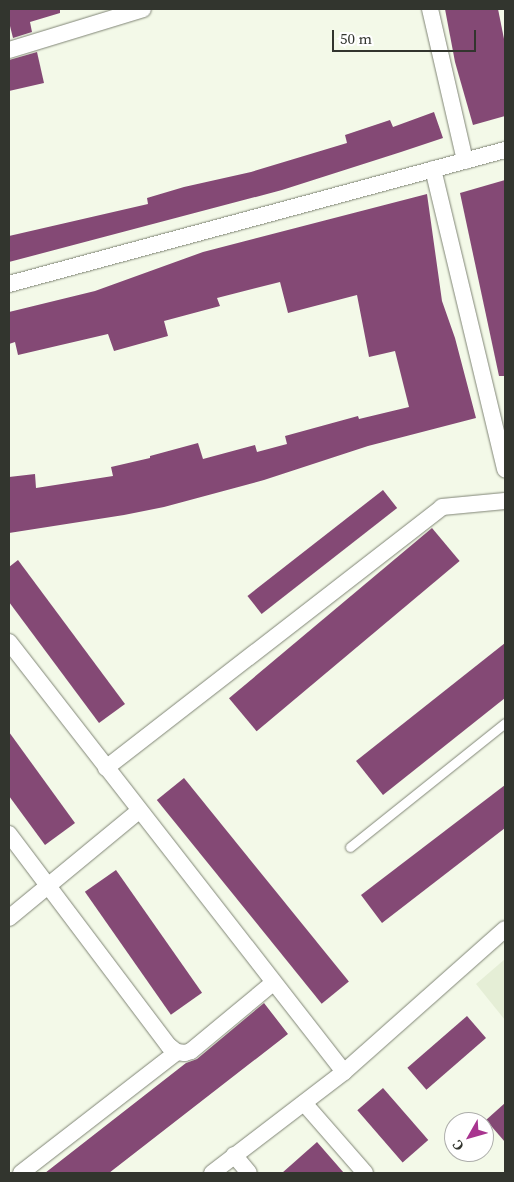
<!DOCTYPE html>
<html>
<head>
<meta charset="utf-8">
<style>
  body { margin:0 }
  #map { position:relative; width:514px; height:1182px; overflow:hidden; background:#f3f9e8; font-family:"Source Serif 4",serif }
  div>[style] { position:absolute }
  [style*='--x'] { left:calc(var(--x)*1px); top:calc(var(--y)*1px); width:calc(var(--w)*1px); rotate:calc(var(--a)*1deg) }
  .built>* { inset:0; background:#e5eed6 }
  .building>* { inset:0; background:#844975; transform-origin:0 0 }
  .roads { filter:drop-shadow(0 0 1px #808576) drop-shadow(0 0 1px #808576) }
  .service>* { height:9px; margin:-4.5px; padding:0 4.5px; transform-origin:4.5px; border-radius:4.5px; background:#fff }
  .minor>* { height:16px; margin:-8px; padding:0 8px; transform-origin:8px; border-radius:8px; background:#fff }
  span { translate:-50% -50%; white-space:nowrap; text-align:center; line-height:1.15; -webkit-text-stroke:5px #fff; paint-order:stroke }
  .frame { position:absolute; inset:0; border:10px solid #32352e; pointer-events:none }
  .north { position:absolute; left:444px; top:1112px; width:50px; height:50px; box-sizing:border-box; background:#fff; border:1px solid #adaeab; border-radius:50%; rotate:232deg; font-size:14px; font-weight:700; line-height:20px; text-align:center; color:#32352e }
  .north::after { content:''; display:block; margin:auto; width:18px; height:22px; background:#a8358f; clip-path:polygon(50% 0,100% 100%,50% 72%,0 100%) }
  .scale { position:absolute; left:332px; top:30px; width:144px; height:22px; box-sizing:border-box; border:2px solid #32352e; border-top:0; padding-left:6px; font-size:15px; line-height:18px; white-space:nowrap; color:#32352e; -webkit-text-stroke:4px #fff; paint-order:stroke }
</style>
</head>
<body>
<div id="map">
  <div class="built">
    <i style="clip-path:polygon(505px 959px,505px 1020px,476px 984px)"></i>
  </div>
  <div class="building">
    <i style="clip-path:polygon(9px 9px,60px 9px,60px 13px,30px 22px,32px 32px,13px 38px,9px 22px)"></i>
    <i style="clip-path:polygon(445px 9px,498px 9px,505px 44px,505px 116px,473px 125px,455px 62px)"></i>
    <i style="clip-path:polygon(37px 52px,44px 83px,9px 91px,9px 60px)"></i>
    <i style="clip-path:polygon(434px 112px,443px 138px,401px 152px,282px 190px,9px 262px,9px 236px,148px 204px,147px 198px,184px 187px,251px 172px,347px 143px,345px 135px,390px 120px,393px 127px)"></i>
    <i style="clip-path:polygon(505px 180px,505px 376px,499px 376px,460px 193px)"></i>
    <i style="clip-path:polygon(427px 194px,442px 301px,455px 338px,476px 418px,368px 446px,264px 480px,164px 507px,124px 515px,9px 533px,9px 477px,35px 474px,36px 488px,113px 476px,111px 467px,150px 458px,150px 456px,198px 443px,203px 459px,255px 445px,257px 452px,287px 444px,285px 436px,358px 416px,359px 419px,409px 407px,395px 351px,369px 357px,357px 295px,288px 313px,280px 282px,217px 298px,220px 306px,164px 321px,168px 336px,114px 351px,108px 334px,18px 355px,15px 342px,9px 344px,9px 312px,95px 291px,203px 252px)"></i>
    <i style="left:383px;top:490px;width:23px;height:172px;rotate:52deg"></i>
    <i style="left:432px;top:528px;width:43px;height:265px;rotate:50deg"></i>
    <i style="clip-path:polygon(18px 560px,125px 704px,99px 723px,9px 602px,9px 567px)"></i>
    <i style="clip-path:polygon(505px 643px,505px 698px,383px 795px,356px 761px)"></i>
    <i style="clip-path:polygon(9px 732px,75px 823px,45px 845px,9px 796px)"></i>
    <i style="left:184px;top:778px;width:262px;height:35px;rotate:51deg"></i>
    <i style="clip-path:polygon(505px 785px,505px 828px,382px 923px,361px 895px)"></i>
    <i style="left:116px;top:870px;width:150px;height:38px;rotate:55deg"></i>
    <i style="clip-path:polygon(264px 1003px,288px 1034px,109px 1173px,45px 1173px,186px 1063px,197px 1059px)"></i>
    <i style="left:467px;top:1016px;width:29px;height:79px;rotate:49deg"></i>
    <i style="left:383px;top:1088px;width:69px;height:34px;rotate:49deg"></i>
    <i style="clip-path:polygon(505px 1103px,505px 1142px,486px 1120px)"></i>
    <i style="clip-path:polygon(317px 1142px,344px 1173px,282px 1173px)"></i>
  </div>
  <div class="roads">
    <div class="service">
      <i style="--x:350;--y:847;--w:198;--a:-38.7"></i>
    </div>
    <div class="minor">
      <i style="--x:430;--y:9;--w:156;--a:77"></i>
      <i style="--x:9;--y:50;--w:140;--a:-17"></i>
      <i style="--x:433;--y:169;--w:309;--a:76.5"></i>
      <i style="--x:9;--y:284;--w:514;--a:-15.12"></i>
      <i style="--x:9;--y:642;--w:545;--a:52.08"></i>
      <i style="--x:106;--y:768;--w:425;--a:-37.8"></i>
      <i style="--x:442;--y:507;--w:63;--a:-5.4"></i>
      <i style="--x:9;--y:834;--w:266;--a:53"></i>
      <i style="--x:169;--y:1046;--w:10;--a:37"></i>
      <i style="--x:177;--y:1052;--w:8;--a:7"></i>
      <i style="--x:185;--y:1053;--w:6;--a:-18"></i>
      <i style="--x:191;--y:1051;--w:107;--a:-39.7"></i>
      <i style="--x:9;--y:918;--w:168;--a:-39.5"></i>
      <i style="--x:304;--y:1103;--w:93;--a:48.9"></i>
      <i style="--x:234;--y:1155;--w:23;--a:50"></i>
      <i style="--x:21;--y:1173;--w:197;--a:-37.8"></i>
      <i style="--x:212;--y:1173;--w:166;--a:-37.4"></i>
      <i style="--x:344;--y:1072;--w:215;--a:-41.6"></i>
    </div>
  </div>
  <div class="frame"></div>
  <div class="north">С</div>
  <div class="scale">50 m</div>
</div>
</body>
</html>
